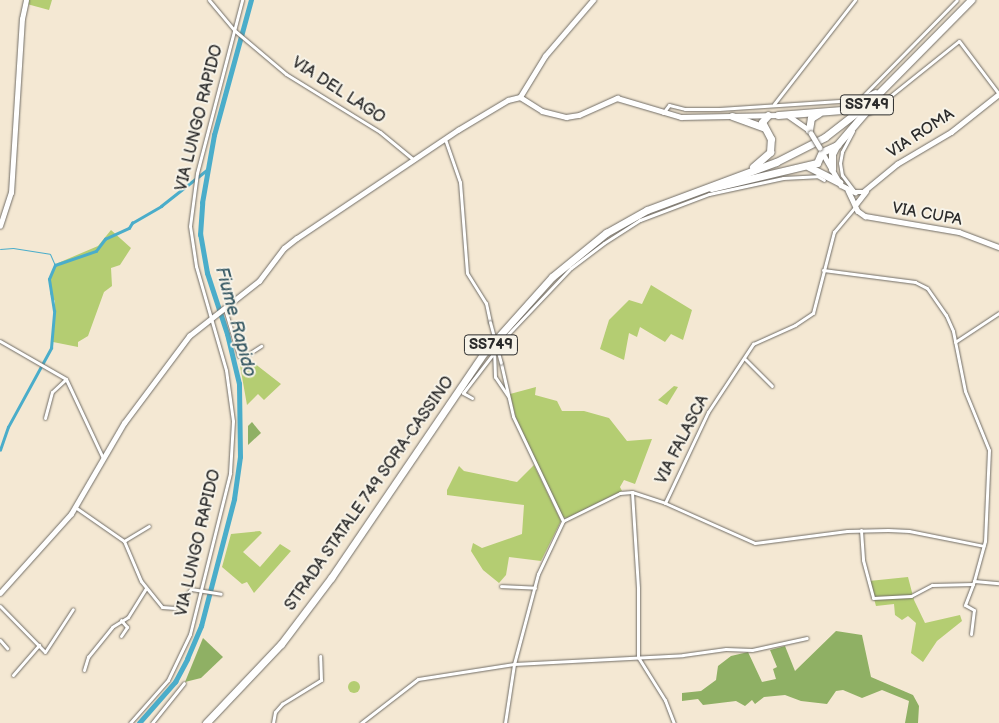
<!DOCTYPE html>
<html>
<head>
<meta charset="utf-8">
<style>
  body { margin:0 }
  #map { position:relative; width:999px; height:723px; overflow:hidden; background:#f4e8d3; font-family:"Balsamiq Sans",sans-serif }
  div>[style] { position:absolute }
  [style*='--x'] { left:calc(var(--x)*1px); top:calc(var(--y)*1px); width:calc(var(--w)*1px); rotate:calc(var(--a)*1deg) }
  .green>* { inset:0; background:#b4cd72 }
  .round { border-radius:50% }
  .forest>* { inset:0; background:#8fb064 }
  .stream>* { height:1px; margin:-0.5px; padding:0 0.5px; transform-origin:0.5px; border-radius:0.5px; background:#4aadca }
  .canal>* { height:2.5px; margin:-1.25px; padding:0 1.25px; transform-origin:1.25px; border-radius:1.25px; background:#4aadca }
  .river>* { height:4.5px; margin:-2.25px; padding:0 2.25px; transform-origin:2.25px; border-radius:2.25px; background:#4aadca }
  .roads { filter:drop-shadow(0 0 1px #716d66) drop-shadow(0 0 1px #716d66) }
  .street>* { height:3px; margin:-1.5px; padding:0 1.5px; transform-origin:1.5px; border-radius:1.5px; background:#fff }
  .secondary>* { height:4.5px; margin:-2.25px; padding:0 2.25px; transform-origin:2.25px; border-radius:2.25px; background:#fff }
  .highway>* { height:7px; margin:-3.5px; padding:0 3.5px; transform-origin:3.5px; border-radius:3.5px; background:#fff }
  .bridges { filter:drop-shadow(0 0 1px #716d66) drop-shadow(0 0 1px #716d66) }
  .street-bridge>* { height:3px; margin:-1.5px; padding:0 1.5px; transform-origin:1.5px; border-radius:1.5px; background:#fff }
  .secondary-bridge>* { height:4.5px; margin:-2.25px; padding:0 2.25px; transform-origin:2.25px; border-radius:2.25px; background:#fff }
  span { translate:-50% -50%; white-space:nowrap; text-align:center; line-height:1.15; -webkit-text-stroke:4px #f7f3e8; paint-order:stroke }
  .shield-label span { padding:1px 4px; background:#f7f3e8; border:1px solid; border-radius:4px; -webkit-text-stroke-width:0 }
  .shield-label { font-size:15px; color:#2b2b2b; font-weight:700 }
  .street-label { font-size:16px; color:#2b2b2b }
  .water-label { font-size:18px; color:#365863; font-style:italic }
</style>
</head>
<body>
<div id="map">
  <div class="green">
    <i style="clip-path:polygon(29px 0,52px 0,49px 10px,27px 4px)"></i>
    <i style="clip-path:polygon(111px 230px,131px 248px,120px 265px,111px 268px,112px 286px,104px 292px,88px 336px,78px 342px,78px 347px,53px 342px,55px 301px,50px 294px,50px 276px,58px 263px,98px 246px)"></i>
    <i style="clip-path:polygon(651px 285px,692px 310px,683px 340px,671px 334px,665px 342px,640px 327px,637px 337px,629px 333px,624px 360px,600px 349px,609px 320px,629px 300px,642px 304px)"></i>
    <i style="clip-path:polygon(249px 359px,281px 384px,264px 400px,258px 394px,247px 405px,239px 360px)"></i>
    <i style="clip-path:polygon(674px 386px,678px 387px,667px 405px,658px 400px)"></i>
    <i style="clip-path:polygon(536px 387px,535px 395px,557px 401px,562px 411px,584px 411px,609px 418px,627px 441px,652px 439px,635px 484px,624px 480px,620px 487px,622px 491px,567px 518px,562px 517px,516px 418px,510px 394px)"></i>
    <i style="clip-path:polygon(534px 465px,561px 521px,541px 561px,509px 557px,506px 575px,499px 583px,483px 570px,471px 551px,473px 543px,482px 548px,522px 534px,524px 505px,447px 495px,447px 490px,459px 466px,464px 471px,517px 482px)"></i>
    <i style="clip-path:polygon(260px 531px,262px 533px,243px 552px,260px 567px,280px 544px,291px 551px,254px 593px,247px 582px,242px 584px,222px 567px,231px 534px)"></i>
    <i style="clip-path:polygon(908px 577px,914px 600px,925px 623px,960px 615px,962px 621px,937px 641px,923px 662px,911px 653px,916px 623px,908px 616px,902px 620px,895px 615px,894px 604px,876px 606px,869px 581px)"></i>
    <i class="round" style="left:348px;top:681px;width:12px;height:12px"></i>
  </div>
  <div class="forest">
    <i style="clip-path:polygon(252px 422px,261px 433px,248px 445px,248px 426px)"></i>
    <i style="clip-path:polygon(836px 631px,862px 635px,871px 677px,913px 695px,919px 706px,918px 723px,905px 723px,909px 701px,882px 690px,862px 698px,843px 690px,836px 691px,827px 704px,801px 701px,785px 695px,764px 697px,755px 704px,752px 700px,745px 706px,736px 701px,703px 705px,698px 699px,682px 701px,682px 693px,701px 691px,716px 680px,718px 666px,731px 656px,748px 652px,762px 682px,776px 679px,773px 669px,777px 667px,770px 650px,785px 646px,795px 671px)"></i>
    <i style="clip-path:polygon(203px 638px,223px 657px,201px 678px,185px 682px)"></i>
  </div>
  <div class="stream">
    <i style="--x:0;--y:249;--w:13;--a:-4"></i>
    <i style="--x:13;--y:248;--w:37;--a:9"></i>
    <i style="--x:50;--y:254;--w:12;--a:66"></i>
  </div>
  <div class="canal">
    <i style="--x:0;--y:450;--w:24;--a:-71"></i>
    <i style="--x:8;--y:427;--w:90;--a:-61.4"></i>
    <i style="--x:51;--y:348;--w:37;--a:-85"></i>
    <i style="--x:54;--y:311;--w:32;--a:-99"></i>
    <i style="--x:49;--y:279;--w:15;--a:-67"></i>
    <i style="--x:55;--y:265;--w:43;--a:-18.9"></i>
    <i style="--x:96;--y:251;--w:15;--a:-53"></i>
    <i style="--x:105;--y:239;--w:26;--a:-25"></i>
    <i style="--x:129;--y:228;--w:6;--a:-59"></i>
    <i style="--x:132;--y:223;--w:34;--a:-30"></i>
    <i style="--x:161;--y:206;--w:60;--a:-38.2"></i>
  </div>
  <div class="river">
    <i style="--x:139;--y:723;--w:55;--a:-48.7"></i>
    <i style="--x:175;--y:682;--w:26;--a:-62"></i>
    <i style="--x:187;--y:659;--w:36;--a:-67"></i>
    <i style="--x:201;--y:626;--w:131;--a:-75.4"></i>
    <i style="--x:234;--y:499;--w:42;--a:-81.9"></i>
    <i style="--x:240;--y:457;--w:73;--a:-90.8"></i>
    <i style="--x:239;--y:384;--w:51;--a:-103.5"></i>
    <i style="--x:227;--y:334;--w:64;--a:-108.2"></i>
    <i style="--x:207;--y:273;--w:39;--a:-100"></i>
    <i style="--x:200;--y:235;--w:32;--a:-86"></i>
    <i style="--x:202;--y:203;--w:69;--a:-80"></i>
    <i style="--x:214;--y:135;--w:140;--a:-74.7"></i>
  </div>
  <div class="roads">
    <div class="street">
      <i style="--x:209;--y:0;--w:39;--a:50"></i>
      <i style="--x:234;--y:30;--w:68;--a:40.2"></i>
      <i style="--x:286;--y:74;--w:110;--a:31.7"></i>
      <i style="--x:380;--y:132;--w:44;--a:39.5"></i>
      <i style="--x:863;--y:96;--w:134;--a:-45.6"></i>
      <i style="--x:774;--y:104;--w:132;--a:-52.1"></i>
      <i style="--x:663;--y:113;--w:10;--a:-53"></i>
      <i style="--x:669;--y:105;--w:16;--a:14"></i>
      <i style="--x:685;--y:109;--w:34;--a:0"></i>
      <i style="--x:719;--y:109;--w:136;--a:-3.8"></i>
      <i style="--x:869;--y:113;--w:115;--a:-38.7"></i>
      <i style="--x:959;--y:41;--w:66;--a:53"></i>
      <i style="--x:853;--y:131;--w:24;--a:118"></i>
      <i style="--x:842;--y:152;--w:11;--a:100"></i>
      <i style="--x:840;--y:163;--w:12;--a:81"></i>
      <i style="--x:842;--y:175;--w:21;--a:53"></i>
      <i style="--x:445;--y:139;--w:46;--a:70.8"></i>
      <i style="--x:460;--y:182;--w:91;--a:85.6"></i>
      <i style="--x:467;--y:273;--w:36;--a:58"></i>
      <i style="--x:486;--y:303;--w:19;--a:78"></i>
      <i style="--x:823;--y:270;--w:93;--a:7.4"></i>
      <i style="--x:915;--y:282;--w:13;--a:27"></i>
      <i style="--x:927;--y:288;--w:33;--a:55"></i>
      <i style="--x:946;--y:315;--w:17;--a:66"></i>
      <i style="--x:953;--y:331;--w:61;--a:78.7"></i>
      <i style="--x:965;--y:391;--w:64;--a:67.9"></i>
      <i style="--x:989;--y:450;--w:91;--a:92.5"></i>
      <i style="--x:985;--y:541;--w:41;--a:105.4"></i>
      <i style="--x:974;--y:581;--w:25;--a:5"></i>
      <i style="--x:225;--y:309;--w:49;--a:73.4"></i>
      <i style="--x:239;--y:356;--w:8;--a:-7"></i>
      <i style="--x:247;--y:355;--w:17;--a:-33"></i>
      <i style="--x:0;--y:341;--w:76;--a:29.9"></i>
      <i style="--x:66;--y:379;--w:87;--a:64.9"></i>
      <i style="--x:955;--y:342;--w:53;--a:-33.4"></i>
      <i style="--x:745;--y:359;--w:38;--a:45"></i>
      <i style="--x:508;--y:396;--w:23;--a:-124"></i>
      <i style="--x:495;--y:377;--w:28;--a:-92"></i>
      <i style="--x:494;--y:349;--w:112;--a:-46.5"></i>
      <i style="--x:571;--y:268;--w:41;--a:-37.1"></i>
      <i style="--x:604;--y:243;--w:43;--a:-32.6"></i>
      <i style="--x:640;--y:220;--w:74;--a:-20.6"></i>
      <i style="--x:709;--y:194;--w:76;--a:-12.2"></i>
      <i style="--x:783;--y:178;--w:34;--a:-3"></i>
      <i style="--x:817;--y:176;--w:8;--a:30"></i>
      <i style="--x:472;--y:398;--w:10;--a:-151"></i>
      <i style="--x:463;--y:393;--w:49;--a:-52.4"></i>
      <i style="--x:45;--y:418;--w:27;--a:-75"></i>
      <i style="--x:52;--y:392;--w:19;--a:-43"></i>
      <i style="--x:632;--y:492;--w:96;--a:86.4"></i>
      <i style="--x:638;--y:588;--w:69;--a:90"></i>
      <i style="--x:638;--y:657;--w:51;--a:57.9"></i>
      <i style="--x:665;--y:700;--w:25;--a:69"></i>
      <i style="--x:665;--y:503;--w:101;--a:-64.7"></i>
      <i style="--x:708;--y:412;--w:82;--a:-56.5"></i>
      <i style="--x:753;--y:344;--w:46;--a:-24.3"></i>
      <i style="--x:795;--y:325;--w:22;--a:-34"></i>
      <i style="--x:813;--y:313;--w:84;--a:-75.5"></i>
      <i style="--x:834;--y:232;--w:34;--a:-50"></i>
      <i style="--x:75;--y:507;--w:60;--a:34.8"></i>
      <i style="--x:124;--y:541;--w:43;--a:67"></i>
      <i style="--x:141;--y:581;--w:33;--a:51"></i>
      <i style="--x:162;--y:607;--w:13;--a:4"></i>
      <i style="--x:175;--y:608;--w:25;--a:-50"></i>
      <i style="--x:191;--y:589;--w:30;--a:9"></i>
      <i style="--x:563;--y:521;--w:64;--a:-26.2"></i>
      <i style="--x:620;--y:493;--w:12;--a:-5"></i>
      <i style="--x:632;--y:492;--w:35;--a:18"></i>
      <i style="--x:665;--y:503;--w:98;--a:24"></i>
      <i style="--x:755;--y:543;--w:93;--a:-7.4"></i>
      <i style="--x:847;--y:531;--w:41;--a:-1.4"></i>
      <i style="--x:888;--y:530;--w:21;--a:3"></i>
      <i style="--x:909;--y:531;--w:76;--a:11.3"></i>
      <i style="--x:861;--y:530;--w:30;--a:86"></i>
      <i style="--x:863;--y:560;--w:39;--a:75"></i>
      <i style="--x:873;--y:598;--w:38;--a:-3"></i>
      <i style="--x:911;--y:596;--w:24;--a:-28"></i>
      <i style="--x:932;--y:585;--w:41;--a:-1.4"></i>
      <i style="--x:973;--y:584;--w:3;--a:-72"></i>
      <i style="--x:124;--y:541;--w:29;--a:-31"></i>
      <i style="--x:501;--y:586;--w:34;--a:3"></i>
      <i style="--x:0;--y:606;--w:64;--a:45.6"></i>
      <i style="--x:45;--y:652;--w:51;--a:-56.9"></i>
      <i style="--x:971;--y:634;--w:24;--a:-83"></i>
      <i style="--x:974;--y:610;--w:10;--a:-151"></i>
      <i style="--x:965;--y:605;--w:22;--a:-69"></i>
      <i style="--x:121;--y:636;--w:11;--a:-56"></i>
      <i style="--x:127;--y:627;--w:9;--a:-131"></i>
      <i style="--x:0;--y:640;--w:11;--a:49"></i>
      <i style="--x:84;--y:670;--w:14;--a:-73"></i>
      <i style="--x:88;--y:657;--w:38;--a:-51"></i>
      <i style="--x:112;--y:627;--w:19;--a:-32"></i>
      <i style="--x:128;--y:617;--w:34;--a:-58"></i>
      <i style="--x:13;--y:675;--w:40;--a:-49"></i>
      <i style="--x:130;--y:723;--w:57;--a:-48.5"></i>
      <i style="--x:168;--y:680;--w:51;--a:-64.4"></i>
      <i style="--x:190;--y:634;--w:166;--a:-76"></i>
      <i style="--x:230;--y:473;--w:52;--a:-86.7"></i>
      <i style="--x:233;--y:421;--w:51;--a:-97.8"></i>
      <i style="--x:226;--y:370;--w:108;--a:-106.1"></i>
      <i style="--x:196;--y:266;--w:40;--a:-98.5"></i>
      <i style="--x:190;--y:226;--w:53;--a:-82.5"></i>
      <i style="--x:197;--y:173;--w:179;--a:-75.4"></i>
      <i style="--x:152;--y:723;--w:51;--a:-51.3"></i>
      <i style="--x:273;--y:723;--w:11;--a:-80"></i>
      <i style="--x:275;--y:712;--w:11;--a:-49"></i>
      <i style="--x:282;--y:704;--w:46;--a:-31.6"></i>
      <i style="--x:321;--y:680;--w:24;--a:-92"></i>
      <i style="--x:361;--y:723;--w:72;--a:-37.7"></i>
      <i style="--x:418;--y:679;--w:97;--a:-8.9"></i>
      <i style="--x:514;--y:664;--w:93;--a:-75.1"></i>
      <i style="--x:538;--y:574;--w:59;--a:-64.7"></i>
      <i style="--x:563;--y:521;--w:116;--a:-115.5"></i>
      <i style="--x:513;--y:416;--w:54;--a:-102.8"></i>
      <i style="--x:505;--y:723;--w:60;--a:-81.3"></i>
      <i style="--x:514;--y:664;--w:169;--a:-3"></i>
      <i style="--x:683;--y:655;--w:43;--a:-7.9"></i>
      <i style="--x:726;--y:649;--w:26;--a:2"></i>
      <i style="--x:752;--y:650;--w:56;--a:-12.3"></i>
    </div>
    <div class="secondary">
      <i style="--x:520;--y:97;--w:26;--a:32"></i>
      <i style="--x:542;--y:111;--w:25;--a:14"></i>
      <i style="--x:566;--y:117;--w:13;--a:-9"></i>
      <i style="--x:579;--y:115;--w:42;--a:-24.1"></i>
      <i style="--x:617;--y:98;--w:67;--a:16.5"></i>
      <i style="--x:681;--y:117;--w:98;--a:-1.2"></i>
      <i style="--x:520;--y:97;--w:48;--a:-58.6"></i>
      <i style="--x:545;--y:56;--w:74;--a:-49.4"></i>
      <i style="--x:789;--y:116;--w:24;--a:35"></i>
      <i style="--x:822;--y:152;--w:38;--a:60"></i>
      <i style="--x:841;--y:185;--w:16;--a:27"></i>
      <i style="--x:855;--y:192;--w:8;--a:0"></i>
      <i style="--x:863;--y:192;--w:44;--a:-39.5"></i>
      <i style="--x:897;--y:164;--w:63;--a:-30.7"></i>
      <i style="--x:951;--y:132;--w:61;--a:-38.4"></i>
      <i style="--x:848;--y:190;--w:23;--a:65"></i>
      <i style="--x:858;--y:211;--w:9;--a:36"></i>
      <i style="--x:865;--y:216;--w:95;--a:9.7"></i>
      <i style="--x:959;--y:232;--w:43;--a:20.6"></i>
      <i style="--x:856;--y:204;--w:16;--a:-52"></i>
      <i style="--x:0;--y:226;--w:35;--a:-72"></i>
      <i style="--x:11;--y:193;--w:174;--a:-86.4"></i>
      <i style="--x:22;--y:19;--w:19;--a:-78"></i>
      <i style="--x:0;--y:593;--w:106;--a:-48.1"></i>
      <i style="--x:71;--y:514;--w:105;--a:-59.8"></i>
      <i style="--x:124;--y:423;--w:109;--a:-53.2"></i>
      <i style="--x:189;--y:336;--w:89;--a:-38.2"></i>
      <i style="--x:259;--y:281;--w:41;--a:-52.9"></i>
      <i style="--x:284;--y:248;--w:16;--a:-38"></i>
      <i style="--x:297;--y:238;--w:194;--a:-33.9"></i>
      <i style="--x:458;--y:130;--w:58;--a:-31"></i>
      <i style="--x:508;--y:100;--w:12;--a:-14"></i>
    </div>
    <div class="highway">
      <i style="--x:778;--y:115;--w:64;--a:-4.5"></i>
      <i style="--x:842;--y:110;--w:37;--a:-27"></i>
      <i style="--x:732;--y:116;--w:33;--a:20"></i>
      <i style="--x:809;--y:130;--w:12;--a:-81"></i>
      <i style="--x:811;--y:118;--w:9;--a:-32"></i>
      <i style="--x:753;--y:167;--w:23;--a:-41"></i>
      <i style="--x:770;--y:152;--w:13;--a:-86"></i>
      <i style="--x:771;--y:139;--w:19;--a:-118"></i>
      <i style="--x:762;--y:122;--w:9;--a:-49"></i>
      <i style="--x:809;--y:167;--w:34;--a:27"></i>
      <i style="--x:832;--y:169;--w:15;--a:-90"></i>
      <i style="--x:832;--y:154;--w:9;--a:-63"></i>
      <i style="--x:711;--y:188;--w:109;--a:-13.3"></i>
      <i style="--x:817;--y:163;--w:12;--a:-66"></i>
      <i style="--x:822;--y:152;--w:17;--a:-25"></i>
      <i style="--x:837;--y:145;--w:48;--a:-49.3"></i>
      <i style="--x:206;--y:723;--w:109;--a:-46.5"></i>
      <i style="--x:281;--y:644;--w:83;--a:-52.9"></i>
      <i style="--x:331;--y:578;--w:272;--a:-55.8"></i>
      <i style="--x:484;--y:353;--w:102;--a:-48.2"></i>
      <i style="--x:552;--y:277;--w:70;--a:-39.2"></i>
      <i style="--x:606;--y:233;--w:47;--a:-29.3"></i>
      <i style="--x:647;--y:210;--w:138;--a:-20.4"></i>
      <i style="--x:776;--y:162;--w:55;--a:-27"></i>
      <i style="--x:825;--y:137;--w:57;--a:-37.9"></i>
      <i style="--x:870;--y:102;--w:144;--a:-45.3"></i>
    </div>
  </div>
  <div class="bridges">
    <div class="street-bridge">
      <i style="--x:490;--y:322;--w:42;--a:75"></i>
    </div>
    <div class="secondary-bridge">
      <i style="--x:811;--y:133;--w:17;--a:59"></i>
    </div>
  </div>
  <div class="shield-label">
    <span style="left:867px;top:105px">SS749</span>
    <span style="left:491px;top:345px">SS749</span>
  </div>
  <div class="street-label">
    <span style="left:338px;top:91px;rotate:33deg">VIA DEL LAGO</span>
    <span style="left:200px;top:118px;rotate:-76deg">VIA LUNGO RAPIDO</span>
    <span style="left:921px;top:134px;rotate:-33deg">VIA ROMA</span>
    <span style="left:927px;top:215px;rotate:10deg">VIA CUPA</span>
    <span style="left:683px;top:440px;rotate:-63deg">VIA FALASCA</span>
    <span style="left:370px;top:494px;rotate:-55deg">STRADA STATALE 749 SORA-CASSINO</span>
    <span style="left:199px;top:543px;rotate:-77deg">VIA LUNGO RAPIDO</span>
  </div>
  <div class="water-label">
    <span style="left:235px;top:322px;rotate:75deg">Fiume Rapido</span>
  </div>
</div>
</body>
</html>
